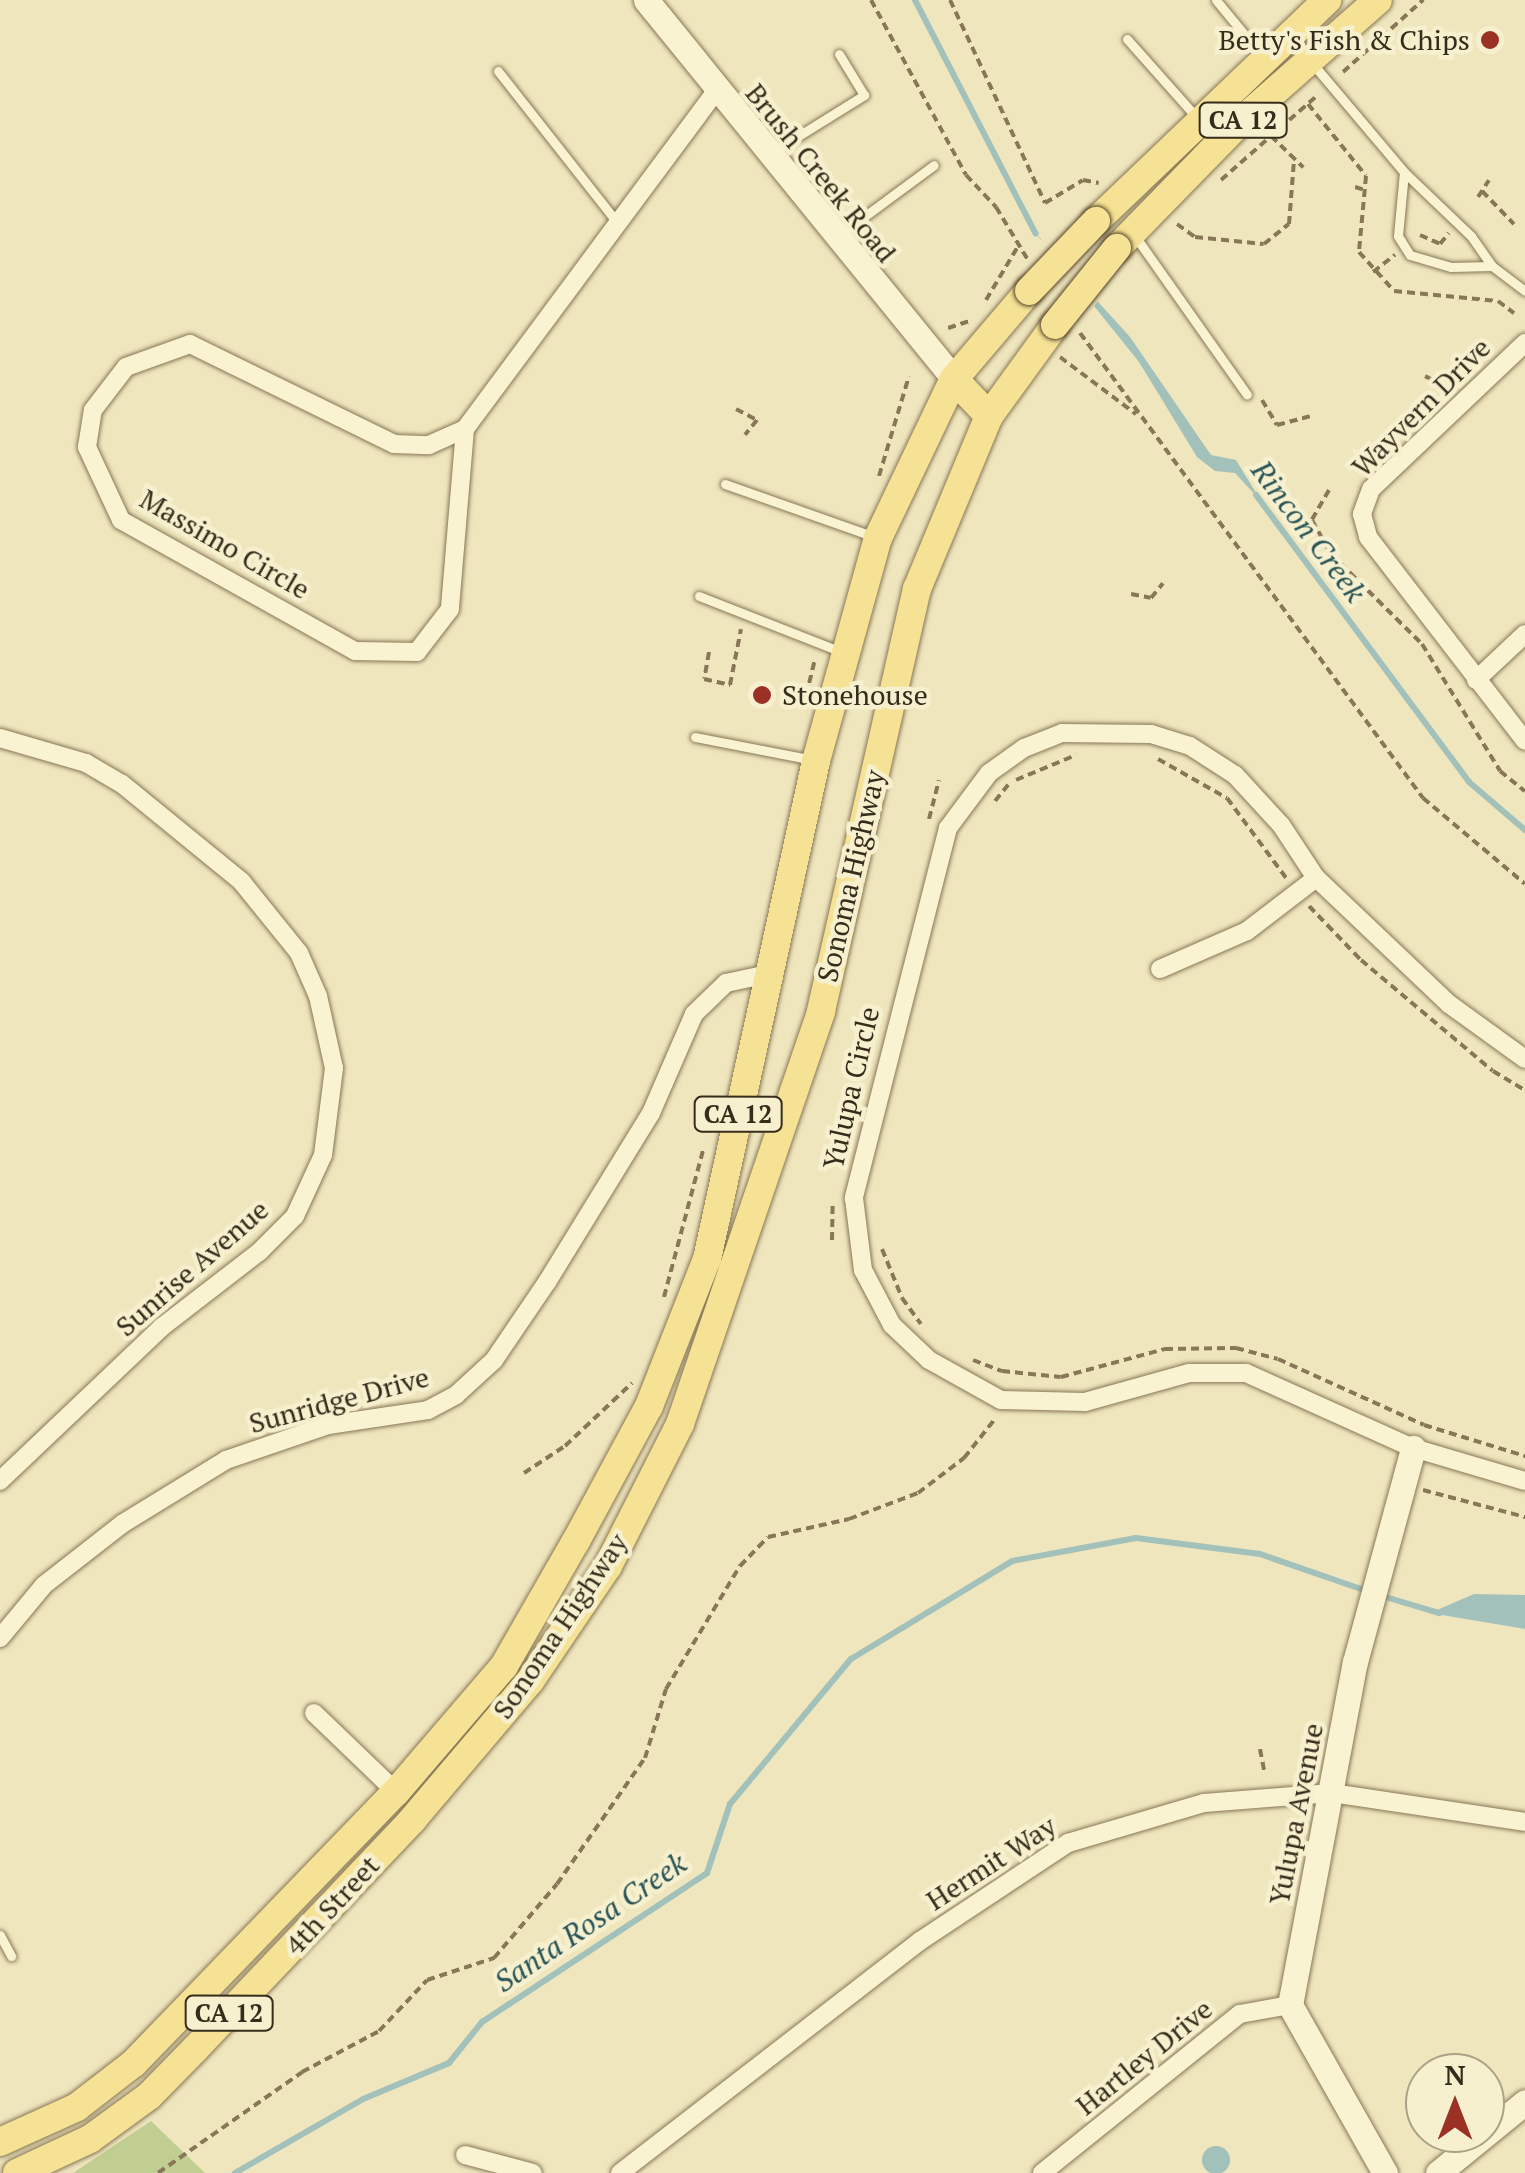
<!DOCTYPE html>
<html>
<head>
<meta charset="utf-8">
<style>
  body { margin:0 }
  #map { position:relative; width:1525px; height:2173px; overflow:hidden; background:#efe6be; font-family:"PT Serif",serif }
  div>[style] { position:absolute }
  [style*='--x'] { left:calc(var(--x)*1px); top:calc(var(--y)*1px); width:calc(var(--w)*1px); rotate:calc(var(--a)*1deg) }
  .green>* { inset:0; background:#c0ce92 }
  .water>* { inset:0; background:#a2c1bb }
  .round { border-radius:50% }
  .pier>* { inset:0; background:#efe6be }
  .stream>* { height:6px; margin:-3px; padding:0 3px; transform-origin:3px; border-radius:3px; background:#a2c1bb }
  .path>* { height:4px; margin-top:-2px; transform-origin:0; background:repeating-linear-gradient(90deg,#887756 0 8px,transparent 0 13px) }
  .roads { filter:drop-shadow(0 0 2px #887756) drop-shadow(0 0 2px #887756) }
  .lane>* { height:9px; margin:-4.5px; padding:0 4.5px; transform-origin:4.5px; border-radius:4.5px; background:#faf3d2 }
  .street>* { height:18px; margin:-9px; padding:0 9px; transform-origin:9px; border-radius:9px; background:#faf3d2 }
  .secondary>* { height:25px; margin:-12.5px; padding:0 12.5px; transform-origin:12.5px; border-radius:12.5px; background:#faf3d2 }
  .primary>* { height:28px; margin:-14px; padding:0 14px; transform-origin:14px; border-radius:14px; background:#f5e294 }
  .bridges { filter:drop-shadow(0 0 2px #56442b) drop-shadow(0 0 2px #56442b) }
  .primary-bridge>* { height:28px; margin:-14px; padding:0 14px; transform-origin:14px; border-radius:14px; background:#f5e294 }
  .dots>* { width:28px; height:28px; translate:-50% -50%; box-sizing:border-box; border:5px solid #f7f0ce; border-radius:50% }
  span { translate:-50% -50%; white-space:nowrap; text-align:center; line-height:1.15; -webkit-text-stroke:9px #f7f0ce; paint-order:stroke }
  .shield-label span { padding:2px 8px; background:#f7f0ce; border:2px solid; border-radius:8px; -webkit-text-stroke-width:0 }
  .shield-label { font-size:25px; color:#372c1c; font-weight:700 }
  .poi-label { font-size:28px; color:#372c1c }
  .right { translate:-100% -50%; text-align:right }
  .left { translate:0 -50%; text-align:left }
  .street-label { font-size:28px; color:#372c1c }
  .water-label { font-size:30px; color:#2a5558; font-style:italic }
  .north { position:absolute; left:1405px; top:2053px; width:100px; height:100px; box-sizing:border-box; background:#f7f0ce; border:2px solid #aaa287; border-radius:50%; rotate:0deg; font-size:28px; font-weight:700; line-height:40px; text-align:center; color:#372c1c }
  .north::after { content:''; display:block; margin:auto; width:35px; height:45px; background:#9a3124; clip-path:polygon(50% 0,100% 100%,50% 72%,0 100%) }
</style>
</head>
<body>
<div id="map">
  <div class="green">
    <i style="clip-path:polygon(151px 2121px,205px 2173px,73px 2173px)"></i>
  </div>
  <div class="water">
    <i style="clip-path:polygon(1033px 230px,1130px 337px,1211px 455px,1236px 460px,1261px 501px,1235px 473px,1215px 471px,1197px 457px,1139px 362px)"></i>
    <i style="clip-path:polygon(1474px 1594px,1525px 1595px,1525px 1629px,1430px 1613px)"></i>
    <i class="round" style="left:1202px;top:2146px;width:28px;height:28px"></i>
  </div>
  <div class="pier">
    <i style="clip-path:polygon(1045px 236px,1101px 297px,1091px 310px,1035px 246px)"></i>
  </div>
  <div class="stream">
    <i style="--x:915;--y:0;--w:263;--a:62.7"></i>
    <i style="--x:1256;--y:495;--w:357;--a:53.4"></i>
    <i style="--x:1469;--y:782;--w:74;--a:40.6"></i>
    <i style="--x:1379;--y:1595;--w:63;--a:16.7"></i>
    <i style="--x:235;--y:2173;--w:148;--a:-30"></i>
    <i style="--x:363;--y:2099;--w:93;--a:-22.7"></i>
    <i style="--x:449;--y:2063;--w:53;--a:-51.2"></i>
    <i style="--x:482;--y:2022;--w:270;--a:-33.5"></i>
    <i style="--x:707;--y:1873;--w:73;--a:-71.6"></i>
    <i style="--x:730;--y:1804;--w:189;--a:-50.2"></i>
    <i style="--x:851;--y:1659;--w:188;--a:-31.3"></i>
    <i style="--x:1012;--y:1561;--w:126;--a:-10.5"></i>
    <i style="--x:1136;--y:1538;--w:125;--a:7.4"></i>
    <i style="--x:1260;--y:1554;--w:113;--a:19.1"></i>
  </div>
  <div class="path">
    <i style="--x:871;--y:0;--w:199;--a:61.5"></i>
    <i style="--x:966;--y:175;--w:44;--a:46.8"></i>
    <i style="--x:996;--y:207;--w:62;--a:58.9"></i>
    <i style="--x:950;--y:0;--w:224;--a:64.9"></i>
    <i style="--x:1045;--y:203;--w:44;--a:-31.2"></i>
    <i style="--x:1083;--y:180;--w:16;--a:11"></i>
    <i style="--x:1343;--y:72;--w:108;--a:-42"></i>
    <i style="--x:1308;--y:104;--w:92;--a:51.1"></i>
    <i style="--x:1366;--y:176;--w:76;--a:95.3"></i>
    <i style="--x:1359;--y:252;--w:52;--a:48.1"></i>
    <i style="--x:1394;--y:291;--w:104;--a:5.5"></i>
    <i style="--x:1498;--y:301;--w:20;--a:37"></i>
    <i style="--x:1271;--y:136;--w:45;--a:44.1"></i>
    <i style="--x:1221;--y:180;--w:130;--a:-41.3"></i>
    <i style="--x:1355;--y:187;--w:10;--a:17"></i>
    <i style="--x:1482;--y:191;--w:46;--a:45.9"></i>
    <i style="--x:1478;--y:197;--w:20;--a:-57"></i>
    <i style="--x:1177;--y:224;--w:22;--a:36"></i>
    <i style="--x:1195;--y:237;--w:69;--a:5.8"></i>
    <i style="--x:1264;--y:244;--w:32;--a:-39"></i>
    <i style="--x:1289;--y:224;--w:64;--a:-85.5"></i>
    <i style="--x:1420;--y:235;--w:22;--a:24"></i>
    <i style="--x:1440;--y:244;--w:14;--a:-51"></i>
    <i style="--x:1373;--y:272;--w:28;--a:-38"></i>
    <i style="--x:986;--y:300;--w:61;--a:-59.2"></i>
    <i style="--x:948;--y:328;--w:25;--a:-18"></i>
    <i style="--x:1080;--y:333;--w:578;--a:53.59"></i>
    <i style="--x:1423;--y:798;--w:133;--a:40.1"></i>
    <i style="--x:1060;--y:357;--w:95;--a:36.9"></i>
    <i style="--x:1425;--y:376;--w:17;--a:28"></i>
    <i style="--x:1262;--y:400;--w:29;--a:59"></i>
    <i style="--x:1277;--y:425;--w:34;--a:-15"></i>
    <i style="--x:736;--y:409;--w:24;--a:28"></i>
    <i style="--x:757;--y:420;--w:19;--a:129"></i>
    <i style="--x:879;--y:476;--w:104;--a:-73.3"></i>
    <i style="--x:1329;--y:490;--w:34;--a:120"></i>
    <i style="--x:1312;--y:520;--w:39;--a:61"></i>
    <i style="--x:1331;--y:554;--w:128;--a:44.7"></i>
    <i style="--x:1422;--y:644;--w:149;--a:58.4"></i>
    <i style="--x:1500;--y:771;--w:32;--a:39"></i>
    <i style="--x:1131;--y:594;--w:20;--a:11"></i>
    <i style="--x:1151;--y:598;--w:19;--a:-51"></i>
    <i style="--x:709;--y:652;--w:27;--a:100"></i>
    <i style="--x:704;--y:679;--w:27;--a:13"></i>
    <i style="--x:730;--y:685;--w:57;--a:-78.9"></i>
    <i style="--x:803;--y:708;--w:50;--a:-76.2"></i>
    <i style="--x:1158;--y:759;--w:79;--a:29.5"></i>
    <i style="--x:1227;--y:798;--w:101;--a:53.5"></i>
    <i style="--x:1016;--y:780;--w:65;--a:-22.6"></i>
    <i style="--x:995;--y:801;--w:21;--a:-51"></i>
    <i style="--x:929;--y:819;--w:40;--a:-75.6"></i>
    <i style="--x:1309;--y:906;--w:75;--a:46.1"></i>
    <i style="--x:1361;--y:960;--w:172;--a:40.1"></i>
    <i style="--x:1493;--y:1071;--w:37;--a:31"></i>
    <i style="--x:832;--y:1240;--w:39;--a:-89"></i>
    <i style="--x:882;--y:1249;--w:53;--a:67.8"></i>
    <i style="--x:902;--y:1298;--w:32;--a:54"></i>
    <i style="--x:664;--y:1297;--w:155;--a:-75.1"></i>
    <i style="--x:973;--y:1360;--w:31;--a:21"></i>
    <i style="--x:1002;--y:1371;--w:59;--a:5.8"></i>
    <i style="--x:1061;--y:1377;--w:108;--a:-15.1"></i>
    <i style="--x:1165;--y:1349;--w:71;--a:-0.8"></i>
    <i style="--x:1236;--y:1348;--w:43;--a:14.7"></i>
    <i style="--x:1278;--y:1359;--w:160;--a:24.3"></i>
    <i style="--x:1424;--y:1425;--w:106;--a:17.1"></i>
    <i style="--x:524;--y:1473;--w:49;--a:-33.4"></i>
    <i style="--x:565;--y:1446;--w:92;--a:-43.2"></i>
    <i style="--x:1423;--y:1490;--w:106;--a:14.8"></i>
    <i style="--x:1260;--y:1749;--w:25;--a:79"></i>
    <i style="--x:158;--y:2173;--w:176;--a:-35"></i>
    <i style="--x:302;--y:2072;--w:87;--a:-28"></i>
    <i style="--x:379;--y:2031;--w:70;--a:-46.7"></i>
    <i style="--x:427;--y:1980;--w:71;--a:-18.2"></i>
    <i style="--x:494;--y:1958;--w:97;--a:-49.6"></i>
    <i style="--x:557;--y:1884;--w:154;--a:-55.1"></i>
    <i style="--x:645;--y:1758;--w:72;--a:-73.1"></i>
    <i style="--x:666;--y:1689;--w:144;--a:-59"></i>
    <i style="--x:740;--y:1566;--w:40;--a:-46"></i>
    <i style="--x:768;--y:1537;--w:83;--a:-12.5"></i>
    <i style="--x:849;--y:1519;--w:74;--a:-20.6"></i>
    <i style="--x:918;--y:1493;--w:58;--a:-37.3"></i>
    <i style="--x:964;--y:1458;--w:50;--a:-51.5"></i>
  </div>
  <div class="roads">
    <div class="lane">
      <i style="--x:1216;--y:0;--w:72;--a:50.6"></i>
      <i style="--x:1127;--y:39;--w:107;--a:48.4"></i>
      <i style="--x:1312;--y:63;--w:143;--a:49.8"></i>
      <i style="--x:1404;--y:172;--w:64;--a:95.4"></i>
      <i style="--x:1398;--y:236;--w:22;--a:58"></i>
      <i style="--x:1410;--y:255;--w:43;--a:16.3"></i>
      <i style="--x:1451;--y:267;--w:41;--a:-1.4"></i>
      <i style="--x:1492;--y:266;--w:41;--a:37.1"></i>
      <i style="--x:498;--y:71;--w:192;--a:51.8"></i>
      <i style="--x:771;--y:153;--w:110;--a:-31.9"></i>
      <i style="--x:864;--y:95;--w:48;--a:-121.4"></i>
      <i style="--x:1404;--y:172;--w:93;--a:43.7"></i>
      <i style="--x:1471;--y:236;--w:37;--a:55"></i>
      <i style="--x:842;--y:233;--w:114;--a:-36.5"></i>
      <i style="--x:1135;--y:236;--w:194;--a:54.8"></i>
      <i style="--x:725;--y:484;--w:159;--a:19.5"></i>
      <i style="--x:699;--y:596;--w:154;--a:21.4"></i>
      <i style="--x:695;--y:737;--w:120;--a:11"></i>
      <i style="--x:0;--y:1935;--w:24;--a:62"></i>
    </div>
    <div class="street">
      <i style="--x:1525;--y:343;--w:212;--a:136.5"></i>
      <i style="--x:1371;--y:489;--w:27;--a:110"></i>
      <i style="--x:1362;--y:514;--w:24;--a:75"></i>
      <i style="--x:1368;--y:537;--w:257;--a:52.4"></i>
      <i style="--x:465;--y:429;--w:181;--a:94.8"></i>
      <i style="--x:450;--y:609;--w:54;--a:127.5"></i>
      <i style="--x:417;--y:652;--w:62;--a:-179.1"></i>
      <i style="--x:355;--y:651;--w:268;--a:-150.8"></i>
      <i style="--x:121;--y:520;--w:81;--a:-115"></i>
      <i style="--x:87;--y:447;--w:37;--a:-81"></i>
      <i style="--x:93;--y:410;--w:54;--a:-52.5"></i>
      <i style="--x:126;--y:367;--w:68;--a:-19.8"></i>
      <i style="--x:190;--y:344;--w:227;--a:26.1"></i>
      <i style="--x:394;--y:444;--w:35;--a:2"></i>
      <i style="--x:429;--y:445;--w:39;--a:-24"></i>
      <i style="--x:465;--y:429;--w:421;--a:-53.4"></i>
      <i style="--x:1476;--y:680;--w:67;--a:-43.2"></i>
      <i style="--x:0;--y:738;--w:90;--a:16.2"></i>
      <i style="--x:86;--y:763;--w:42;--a:30.3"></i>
      <i style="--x:122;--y:784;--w:154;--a:39.2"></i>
      <i style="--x:241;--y:881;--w:92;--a:51.1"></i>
      <i style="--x:299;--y:953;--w:47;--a:66.2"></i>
      <i style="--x:318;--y:996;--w:74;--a:77.5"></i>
      <i style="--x:334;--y:1068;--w:88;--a:97.2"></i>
      <i style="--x:323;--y:1155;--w:67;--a:114.7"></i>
      <i style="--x:295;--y:1216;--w:51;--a:135"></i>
      <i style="--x:259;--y:1252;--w:123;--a:142.3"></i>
      <i style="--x:162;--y:1327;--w:224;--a:136.5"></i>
      <i style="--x:1160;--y:969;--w:95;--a:-23.6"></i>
      <i style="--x:1247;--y:931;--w:87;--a:-37.5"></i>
      <i style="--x:1525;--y:1059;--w:94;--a:-144.1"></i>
      <i style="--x:1449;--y:1004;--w:183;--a:-136.5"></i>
      <i style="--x:1316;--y:878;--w:64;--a:-123.4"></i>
      <i style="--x:1281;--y:825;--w:68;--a:-132.6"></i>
      <i style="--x:1235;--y:775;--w:54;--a:-147.2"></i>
      <i style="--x:1190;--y:746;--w:41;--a:-162.9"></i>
      <i style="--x:1151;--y:734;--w:89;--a:-179.4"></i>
      <i style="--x:1062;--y:733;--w:41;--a:158.5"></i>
      <i style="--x:1024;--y:748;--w:43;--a:144.5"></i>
      <i style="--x:989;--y:773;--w:69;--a:126.7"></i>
      <i style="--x:948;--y:828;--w:382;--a:104.3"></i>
      <i style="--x:854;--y:1198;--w:73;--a:82.9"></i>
      <i style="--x:863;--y:1270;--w:62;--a:62.2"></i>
      <i style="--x:892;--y:1325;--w:51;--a:43.4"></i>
      <i style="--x:929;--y:1360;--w:82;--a:29.1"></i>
      <i style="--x:1001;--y:1400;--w:84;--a:1.4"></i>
      <i style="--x:1085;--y:1402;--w:108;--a:-15.6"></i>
      <i style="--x:1189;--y:1373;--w:57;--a:0"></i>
      <i style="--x:1246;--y:1373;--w:183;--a:24.2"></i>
      <i style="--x:1413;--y:1448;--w:117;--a:16.4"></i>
      <i style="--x:0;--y:1638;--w:69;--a:-50.3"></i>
      <i style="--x:44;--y:1585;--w:99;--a:-38"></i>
      <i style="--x:122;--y:1524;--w:122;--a:-31.6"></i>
      <i style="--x:226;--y:1460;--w:108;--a:-18.9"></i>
      <i style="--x:328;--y:1425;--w:101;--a:-8.5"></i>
      <i style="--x:428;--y:1410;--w:32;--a:-28"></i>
      <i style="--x:456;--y:1395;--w:52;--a:-42.6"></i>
      <i style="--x:494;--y:1360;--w:94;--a:-55.8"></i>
      <i style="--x:547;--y:1282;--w:198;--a:-58.4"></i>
      <i style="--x:651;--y:1113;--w:108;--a:-66.5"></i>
      <i style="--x:694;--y:1014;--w:45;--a:-44.1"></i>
      <i style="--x:726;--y:983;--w:43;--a:-12.1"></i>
      <i style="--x:314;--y:1713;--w:114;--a:43.9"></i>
      <i style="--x:465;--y:2155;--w:70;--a:14.8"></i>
      <i style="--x:620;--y:2173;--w:379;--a:-37.7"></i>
      <i style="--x:920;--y:1941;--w:178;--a:-33.5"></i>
      <i style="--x:1068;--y:1843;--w:142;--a:-16.4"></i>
      <i style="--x:1204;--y:1803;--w:128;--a:-4.5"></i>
      <i style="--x:1332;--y:1793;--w:195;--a:8.5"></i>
      <i style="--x:1042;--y:2173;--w:254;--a:-38.8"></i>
      <i style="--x:1240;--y:2014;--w:51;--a:-10.2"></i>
    </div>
    <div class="secondary">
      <i style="--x:646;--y:0;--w:488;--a:50.9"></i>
      <i style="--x:1385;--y:2173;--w:193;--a:-119.5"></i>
      <i style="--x:1290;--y:2005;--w:349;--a:-79.3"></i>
      <i style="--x:1355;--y:1662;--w:222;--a:-74.8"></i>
      <i style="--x:1438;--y:2173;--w:112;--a:-39.2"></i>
    </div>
    <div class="primary">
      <i style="--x:1096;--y:221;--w:320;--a:-43.7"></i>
      <i style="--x:1117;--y:248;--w:179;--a:-45.7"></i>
      <i style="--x:1242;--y:120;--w:181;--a:-41.4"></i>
      <i style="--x:954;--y:379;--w:51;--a:46.6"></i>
      <i style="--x:0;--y:2142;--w:85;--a:-24.4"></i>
      <i style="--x:77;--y:2107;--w:72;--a:-37.7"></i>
      <i style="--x:134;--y:2063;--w:377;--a:-46"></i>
      <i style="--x:396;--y:1792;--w:166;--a:-49.4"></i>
      <i style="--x:504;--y:1666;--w:144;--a:-60.1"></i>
      <i style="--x:576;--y:1541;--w:153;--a:-61.6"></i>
      <i style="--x:649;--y:1406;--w:158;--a:-68.5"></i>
      <i style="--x:707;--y:1259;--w:510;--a:-77.65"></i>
      <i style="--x:816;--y:761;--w:231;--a:-74.5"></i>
      <i style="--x:878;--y:538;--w:176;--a:-64.5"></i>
      <i style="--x:954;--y:379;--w:116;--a:-49.6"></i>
      <i style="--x:17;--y:2173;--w:81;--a:-25"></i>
      <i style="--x:90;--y:2139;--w:73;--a:-36.1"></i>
      <i style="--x:149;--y:2096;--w:67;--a:-45.6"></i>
      <i style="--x:196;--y:2048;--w:315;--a:-46.5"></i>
      <i style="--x:413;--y:1819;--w:181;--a:-49.7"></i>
      <i style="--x:530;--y:1681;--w:139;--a:-55.9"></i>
      <i style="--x:608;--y:1566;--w:159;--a:-63.1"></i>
      <i style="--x:680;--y:1424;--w:436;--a:-71.1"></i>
      <i style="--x:821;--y:1011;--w:433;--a:-77.2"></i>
      <i style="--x:917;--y:589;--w:187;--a:-67.4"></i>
      <i style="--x:989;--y:416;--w:112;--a:-54"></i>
    </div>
  </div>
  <div class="bridges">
    <div class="primary-bridge">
      <i style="--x:1029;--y:291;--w:97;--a:-46.3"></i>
      <i style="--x:1055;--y:325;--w:99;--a:-51.2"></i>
    </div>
  </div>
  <div class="dots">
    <i style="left:1490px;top:40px;background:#9a3124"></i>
    <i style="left:762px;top:695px;background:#9a3124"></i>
  </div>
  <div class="shield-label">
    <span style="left:1243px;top:120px">CA 12</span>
    <span style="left:738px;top:1114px">CA 12</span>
    <span style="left:229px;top:2013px">CA 12</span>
  </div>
  <div class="poi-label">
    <span class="right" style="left:1470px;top:40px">Betty's Fish &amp; Chips</span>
    <span class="left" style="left:782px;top:695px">Stonehouse</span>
  </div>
  <div class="street-label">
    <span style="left:821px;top:173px;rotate:51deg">Brush Creek Road</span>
    <span style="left:1421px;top:407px;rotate:-45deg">Wayvern Drive</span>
    <span style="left:225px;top:544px;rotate:30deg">Massimo Circle</span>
    <span style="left:851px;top:876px;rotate:-77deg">Sonoma Highway</span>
    <span style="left:851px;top:1088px;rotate:-77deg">Yulupa Circle</span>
    <span style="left:192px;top:1268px;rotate:-41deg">Sunrise Avenue</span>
    <span style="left:339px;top:1400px;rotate:-15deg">Sunridge Drive</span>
    <span style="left:560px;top:1626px;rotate:-56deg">Sonoma Highway</span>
    <span style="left:1296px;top:1814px;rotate:-79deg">Yulupa Avenue</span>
    <span style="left:991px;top:1863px;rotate:-33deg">Hermit Way</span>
    <span style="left:332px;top:1905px;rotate:-47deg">4th Street</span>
    <span style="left:1144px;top:2057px;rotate:-39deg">Hartley Drive</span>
  </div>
  <div class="water-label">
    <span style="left:1309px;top:531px;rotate:53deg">Rincon Creek</span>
    <span style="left:590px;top:1922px;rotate:-34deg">Santa Rosa Creek</span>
  </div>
  <div class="north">N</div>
</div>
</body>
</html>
